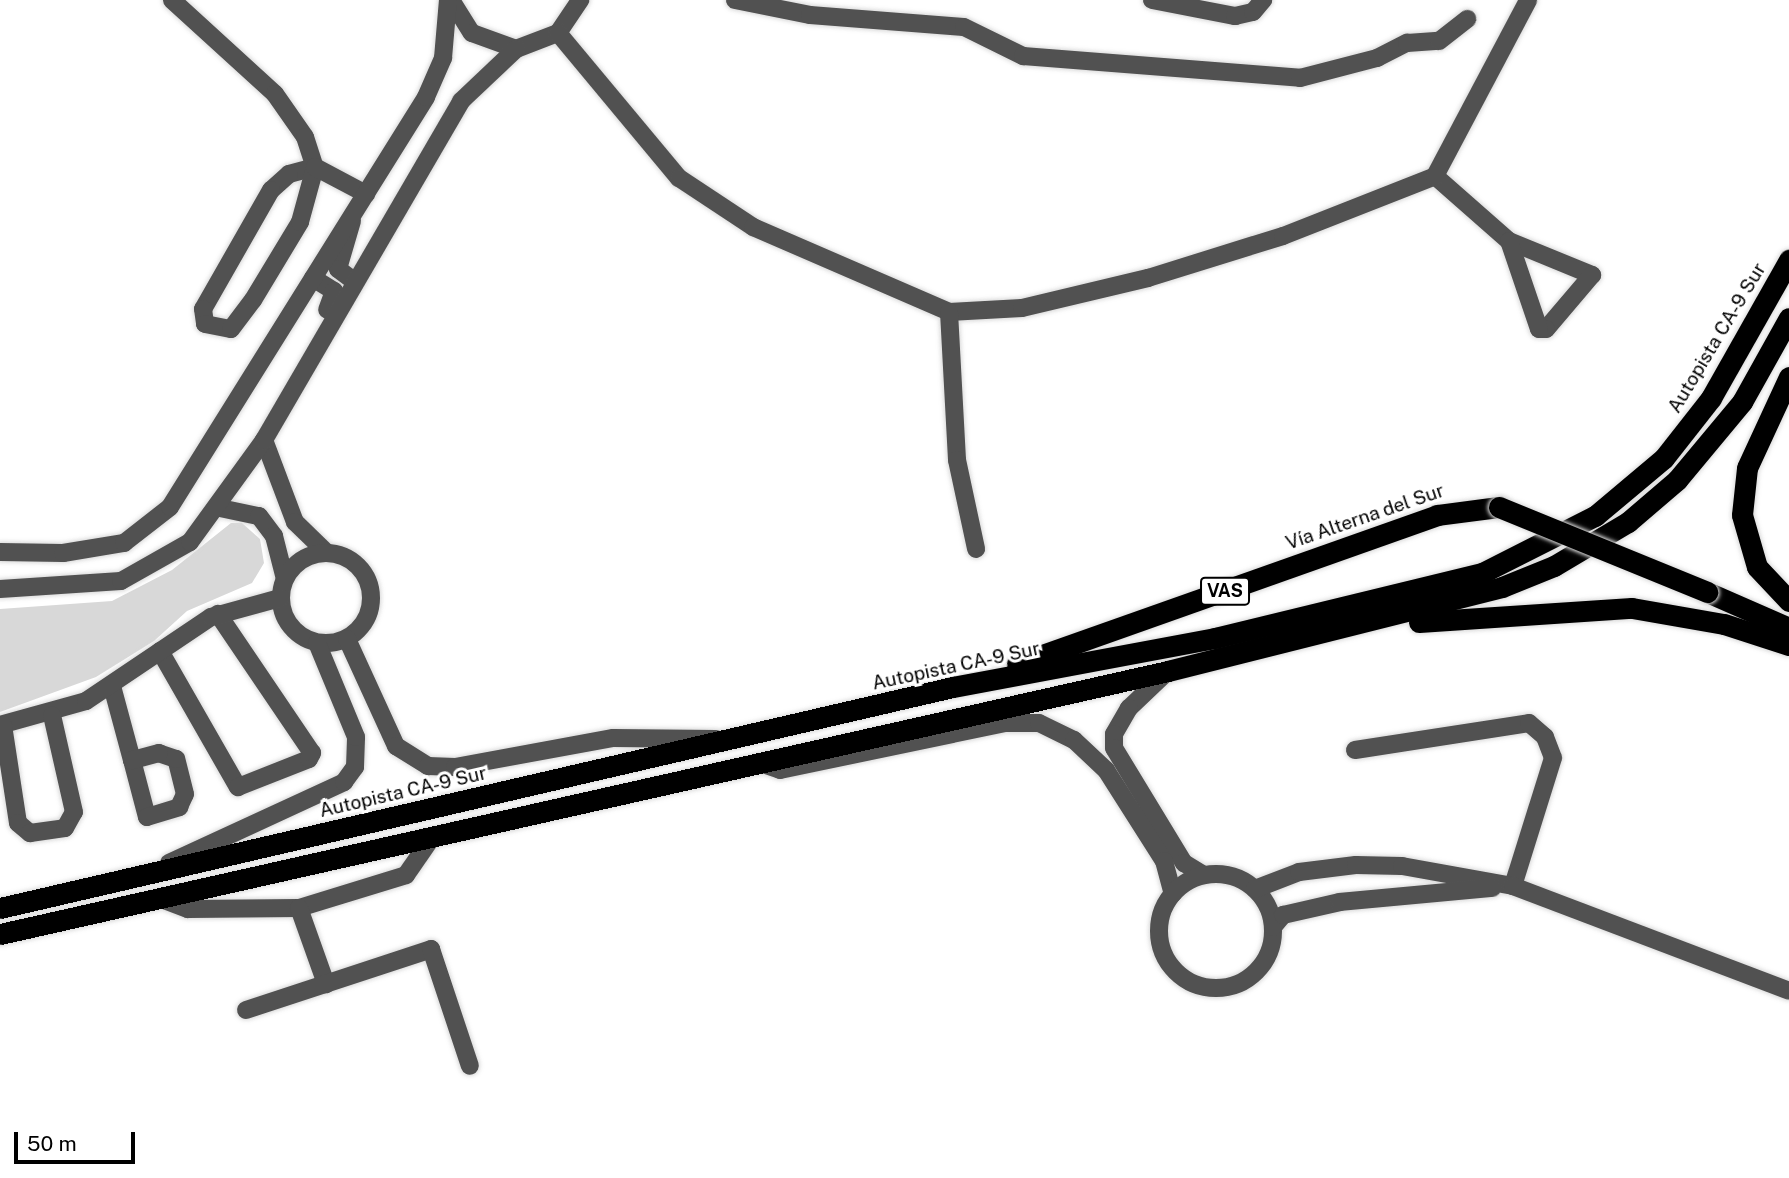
<!DOCTYPE html>
<html>
<head>
<meta charset="utf-8">
<style>
  body { margin:0 }
  #map { position:relative; width:1789px; height:1178px; overflow:hidden; background:#fff; font-family:"Public Sans",sans-serif }
  div>[style] { position:absolute }
  [style*='--x'] { left:calc(var(--x)*1px); top:calc(var(--y)*1px); width:calc(var(--w)*1px); rotate:calc(var(--a)*1deg) }
  .green>* { inset:0; background:#d8d8d8 }
  .roads { filter:drop-shadow(0 0 2px #dbdbdb) drop-shadow(0 0 2px #dbdbdb) }
  .minor>* { height:18px; margin:-9px; padding:0 9px; transform-origin:9px; border-radius:9px; background:#515151 }
  .minor>.ring { margin:-9px; padding:0; box-sizing:content-box; background:none; border:18px solid #515151; border-radius:50% }
  .highway>* { height:21px; margin:-10.5px; padding:0 10.5px; transform-origin:10.5px; border-radius:10.5px; background:#000 }
  .bridges { filter:drop-shadow(0 0 2px #dbdbdb) drop-shadow(0 0 2px #dbdbdb) }
  .highway-bridge>* { height:21px; margin:-10.5px; padding:0 10.5px; transform-origin:10.5px; border-radius:10.5px; background:#000 }
  span { translate:-50% -50%; white-space:nowrap; text-align:center; line-height:1.15; -webkit-text-stroke:6px #fff; paint-order:stroke }
  .shield-label span { padding:2px 5px; background:#fff; border:2px solid; border-radius:5px; -webkit-text-stroke-width:0 }
  .shield-label { font-size:18px; color:#000; font-weight:700 }
  .street-label { font-size:19px; color:#000 }
  .scale { position:absolute; left:14px; top:1132px; width:121px; height:32px; box-sizing:border-box; border:4px solid #000; border-top:0; padding-left:9px; font-size:21px; line-height:24px; white-space:nowrap; color:#000; -webkit-text-stroke:5px #fff; paint-order:stroke }
</style>
</head>
<body>
<div id="map">
  <div class="green">
    <i style="clip-path:polygon(231px 523px,242px 523px,260px 539px,264px 563px,252px 583px,187px 611px,154px 641px,96px 677px,0 712px,0 609px,112px 601px,172px 570px)"></i>
  </div>
  <div class="roads">
    <div class="minor">
      <i style="--x:172;--y:0;--w:139;--a:42.4"></i>
      <i style="--x:275;--y:94;--w:52;--a:55.1"></i>
      <i style="--x:305;--y:137;--w:32;--a:72"></i>
      <i style="--x:315;--y:167;--w:27;--a:165"></i>
      <i style="--x:289;--y:174;--w:24;--a:138"></i>
      <i style="--x:271;--y:190;--w:137;--a:119.7"></i>
      <i style="--x:203;--y:309;--w:15;--a:82"></i>
      <i style="--x:205;--y:324;--w:26;--a:11"></i>
      <i style="--x:231;--y:329;--w:36;--a:-53"></i>
      <i style="--x:253;--y:300;--w:91;--a:-58.9"></i>
      <i style="--x:300;--y:222;--w:57;--a:-74.7"></i>
      <i style="--x:315;--y:167;--w:58;--a:27.9"></i>
      <i style="--x:451;--y:0;--w:39;--a:58"></i>
      <i style="--x:472;--y:33;--w:47;--a:20"></i>
      <i style="--x:516;--y:49;--w:45;--a:-20.9"></i>
      <i style="--x:558;--y:33;--w:40;--a:-56"></i>
      <i style="--x:735;--y:0;--w:76;--a:11.3"></i>
      <i style="--x:810;--y:15;--w:154;--a:4.5"></i>
      <i style="--x:964;--y:27;--w:66;--a:26.2"></i>
      <i style="--x:1023;--y:56;--w:278;--a:4.5"></i>
      <i style="--x:1300;--y:78;--w:80;--a:-14.6"></i>
      <i style="--x:1377;--y:58;--w:34;--a:-27"></i>
      <i style="--x:1407;--y:43;--w:32;--a:-4"></i>
      <i style="--x:1439;--y:41;--w:36;--a:-38"></i>
      <i style="--x:1152;--y:0;--w:85;--a:10.9"></i>
      <i style="--x:1235;--y:16;--w:18;--a:-13"></i>
      <i style="--x:1253;--y:12;--w:16;--a:-50"></i>
      <i style="--x:558;--y:33;--w:189;--a:50.2"></i>
      <i style="--x:679;--y:178;--w:89;--a:33.5"></i>
      <i style="--x:753;--y:227;--w:214;--a:23.4"></i>
      <i style="--x:949;--y:312;--w:73;--a:-3.1"></i>
      <i style="--x:1022;--y:308;--w:130;--a:-13.4"></i>
      <i style="--x:1148;--y:278;--w:141;--a:-17.3"></i>
      <i style="--x:1283;--y:236;--w:163;--a:-21.5"></i>
      <i style="--x:1435;--y:176;--w:98;--a:41.3"></i>
      <i style="--x:1509;--y:241;--w:90;--a:22.3"></i>
      <i style="--x:1592;--y:275;--w:71;--a:130.4"></i>
      <i style="--x:1546;--y:329;--w:7;--a:180"></i>
      <i style="--x:1539;--y:329;--w:93;--a:-108.8"></i>
      <i style="--x:1435;--y:176;--w:199;--a:-62.1"></i>
      <i style="--x:352;--y:221;--w:50;--a:106.3"></i>
      <i style="--x:338;--y:269;--w:20;--a:37"></i>
      <i style="--x:313;--y:278;--w:25;--a:32"></i>
      <i style="--x:334;--y:291;--w:20;--a:110"></i>
      <i style="--x:949;--y:312;--w:148;--a:86.9"></i>
      <i style="--x:957;--y:460;--w:91;--a:77.9"></i>
      <i style="--x:264;--y:440;--w:88;--a:69.3"></i>
      <i style="--x:295;--y:522;--w:43;--a:44.1"></i>
      <i style="--x:220;--y:508;--w:40;--a:12"></i>
      <i style="--x:259;--y:516;--w:25;--a:53"></i>
      <i style="--x:274;--y:536;--w:44;--a:75.7"></i>
      <i style="--x:0;--y:552;--w:63;--a:0.9"></i>
      <i style="--x:63;--y:553;--w:62;--a:-9.3"></i>
      <i style="--x:124;--y:543;--w:58;--a:-38"></i>
      <i style="--x:170;--y:507;--w:483;--a:-58"></i>
      <i style="--x:426;--y:97;--w:43;--a:-66.4"></i>
      <i style="--x:443;--y:58;--w:58;--a:-85.1"></i>
      <i class="ring" style="left:281px;top:553px;width:72px;height:72px"></i>
      <i style="--x:0;--y:589;--w:121;--a:-3.8"></i>
      <i style="--x:121;--y:581;--w:79;--a:-29.5"></i>
      <i style="--x:190;--y:542;--w:126;--a:-54"></i>
      <i style="--x:264;--y:440;--w:392;--a:-59.8"></i>
      <i style="--x:461;--y:101;--w:76;--a:-43.4"></i>
      <i style="--x:347;--y:639;--w:118;--a:65.4"></i>
      <i style="--x:396;--y:746;--w:38;--a:32"></i>
      <i style="--x:428;--y:766;--w:27;--a:2"></i>
      <i style="--x:455;--y:767;--w:161;--a:-10.4"></i>
      <i style="--x:613;--y:738;--w:103;--a:0.6"></i>
      <i style="--x:160;--y:651;--w:157;--a:60.2"></i>
      <i style="--x:238;--y:787;--w:76;--a:-21.5"></i>
      <i style="--x:309;--y:759;--w:7;--a:-63"></i>
      <i style="--x:312;--y:753;--w:168;--a:-124.1"></i>
      <i style="--x:1168;--y:671;--w:54;--a:136.5"></i>
      <i style="--x:1129;--y:708;--w:30;--a:120"></i>
      <i style="--x:1114;--y:734;--w:14;--a:90"></i>
      <i style="--x:1114;--y:748;--w:135;--a:58.7"></i>
      <i style="--x:1184;--y:863;--w:23;--a:31"></i>
      <i style="--x:112;--y:686;--w:77;--a:74.9"></i>
      <i style="--x:132;--y:760;--w:59;--a:75.3"></i>
      <i style="--x:147;--y:817;--w:34;--a:-17"></i>
      <i style="--x:179;--y:807;--w:14;--a:-65"></i>
      <i style="--x:185;--y:794;--w:36;--a:-104"></i>
      <i style="--x:176;--y:759;--w:18;--a:-161"></i>
      <i style="--x:159;--y:753;--w:28;--a:165"></i>
      <i style="--x:0;--y:725;--w:89;--a:-15.6"></i>
      <i style="--x:86;--y:701;--w:151;--a:-33.9"></i>
      <i style="--x:211;--y:617;--w:72;--a:-15.4"></i>
      <i style="--x:3;--y:725;--w:99;--a:81.3"></i>
      <i style="--x:18;--y:823;--w:16;--a:40"></i>
      <i style="--x:30;--y:833;--w:35;--a:-8"></i>
      <i style="--x:65;--y:828;--w:18;--a:-61"></i>
      <i style="--x:74;--y:812;--w:99;--a:-102.8"></i>
      <i style="--x:1355;--y:750;--w:176;--a:-8.8"></i>
      <i style="--x:1529;--y:723;--w:21;--a:41"></i>
      <i style="--x:1545;--y:737;--w:22;--a:69"></i>
      <i style="--x:1553;--y:758;--w:134;--a:107.4"></i>
      <i style="--x:760;--y:763;--w:21;--a:19"></i>
      <i style="--x:780;--y:770;--w:229;--a:-11.8"></i>
      <i style="--x:1004;--y:723;--w:35;--a:0"></i>
      <i style="--x:1039;--y:723;--w:39;--a:26"></i>
      <i style="--x:1074;--y:740;--w:44;--a:43.2"></i>
      <i style="--x:1106;--y:770;--w:108;--a:57.5"></i>
      <i style="--x:1164;--y:861;--w:34;--a:75"></i>
      <i style="--x:169;--y:863;--w:193;--a:-24.8"></i>
      <i style="--x:344;--y:782;--w:19;--a:-54"></i>
      <i style="--x:355;--y:767;--w:30;--a:-88"></i>
      <i style="--x:356;--y:737;--w:102;--a:-112.5"></i>
      <i class="ring" style="left:1159px;top:874px;width:96px;height:96px"></i>
      <i style="--x:1255;--y:889;--w:47;--a:-21.1"></i>
      <i style="--x:1299;--y:872;--w:57;--a:-7"></i>
      <i style="--x:1356;--y:865;--w:46;--a:1.2"></i>
      <i style="--x:1402;--y:866;--w:113;--a:10.2"></i>
      <i style="--x:1513;--y:886;--w:295;--a:20.8"></i>
      <i style="--x:159;--y:898;--w:31;--a:21"></i>
      <i style="--x:188;--y:909;--w:111;--a:-0.5"></i>
      <i style="--x:299;--y:908;--w:112;--a:-17.1"></i>
      <i style="--x:406;--y:875;--w:47;--a:-55.3"></i>
      <i style="--x:299;--y:908;--w:81;--a:70.4"></i>
      <i style="--x:1273;--y:927;--w:16;--a:-50"></i>
      <i style="--x:1283;--y:915;--w:58;--a:-12.8"></i>
      <i style="--x:1340;--y:902;--w:153;--a:-5.3"></i>
      <i style="--x:246;--y:1010;--w:195;--a:-18.2"></i>
      <i style="--x:431;--y:949;--w:123;--a:71.6"></i>
    </div>
    <div class="highway">
      <i style="--x:1789;--y:377;--w:100;--a:114.8"></i>
      <i style="--x:1747;--y:468;--w:47;--a:96.1"></i>
      <i style="--x:1742;--y:515;--w:54;--a:73.9"></i>
      <i style="--x:1757;--y:567;--w:47;--a:46.7"></i>
      <i style="--x:1707;--y:592;--w:90;--a:23.7"></i>
      <i style="--x:1419;--y:622;--w:213;--a:-3.8"></i>
      <i style="--x:1632;--y:608;--w:93;--a:9.9"></i>
      <i style="--x:1724;--y:624;--w:68;--a:17.9"></i>
      <i style="--x:1017;--y:664;--w:446;--a:-19.5"></i>
      <i style="--x:1437;--y:515;--w:63;--a:-7.4"></i>
      <i style="--x:0;--y:908;--w:978;--a:-13.06"></i>
      <i style="--x:953;--y:687;--w:267;--a:-10.6"></i>
      <i style="--x:1215;--y:638;--w:275;--a:-13.7"></i>
      <i style="--x:1482;--y:573;--w:127;--a:-26.8"></i>
      <i style="--x:1595;--y:516;--w:90;--a:-40"></i>
      <i style="--x:1664;--y:458;--w:76;--a:-51.9"></i>
      <i style="--x:1711;--y:398;--w:159;--a:-60.5"></i>
      <i style="--x:0;--y:934;--w:1197;--a:-12.69"></i>
      <i style="--x:1168;--y:671;--w:344;--a:-14.1"></i>
      <i style="--x:1502;--y:587;--w:56;--a:-22"></i>
      <i style="--x:1554;--y:566;--w:86;--a:-30.7"></i>
      <i style="--x:1628;--y:522;--w:65;--a:-40.6"></i>
      <i style="--x:1677;--y:480;--w:102;--a:-50.2"></i>
      <i style="--x:1742;--y:402;--w:96;--a:-60.8"></i>
    </div>
  </div>
  <div class="bridges">
    <div class="highway-bridge">
      <i style="--x:1499;--y:507;--w:225;--a:22.2"></i>
    </div>
  </div>
  <div class="shield-label">
    <span style="left:1225px;top:591px">VAS</span>
  </div>
  <div class="street-label">
    <span style="left:1717px;top:338px;rotate:-59deg">Autopista CA-9 Sur</span>
    <span style="left:1365px;top:517px;rotate:-19deg">Vía Alterna del Sur</span>
    <span style="left:956px;top:666px;rotate:-12deg">Autopista CA-9 Sur</span>
    <span style="left:403px;top:792px;rotate:-13deg">Autopista CA-9 Sur</span>
  </div>
  <div class="scale">50 m</div>
</div>
</body>
</html>
